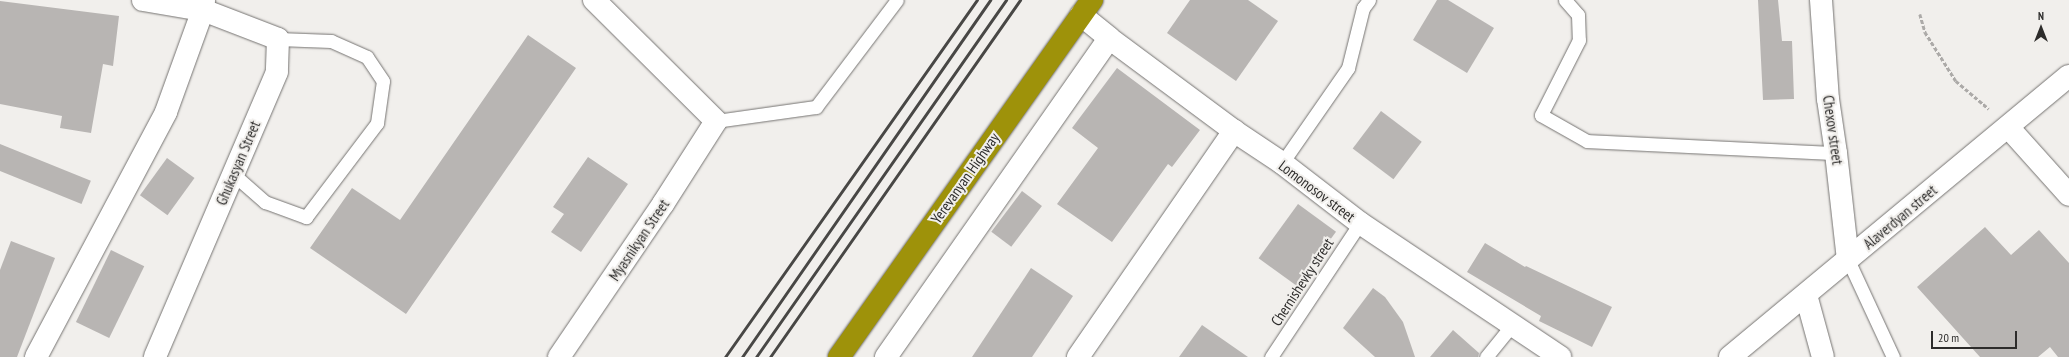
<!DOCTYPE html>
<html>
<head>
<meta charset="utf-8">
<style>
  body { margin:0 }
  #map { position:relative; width:2069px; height:357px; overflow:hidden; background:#f1efec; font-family:"PT Sans Narrow",sans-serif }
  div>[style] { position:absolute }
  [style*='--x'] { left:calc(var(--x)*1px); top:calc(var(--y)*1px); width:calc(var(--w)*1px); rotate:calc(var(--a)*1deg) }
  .building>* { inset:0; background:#b8b5b3; transform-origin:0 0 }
  .path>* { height:2.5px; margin-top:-1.25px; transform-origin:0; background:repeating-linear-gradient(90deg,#acaaa8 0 4px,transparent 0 6px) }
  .roads { filter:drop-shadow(0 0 1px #757371) drop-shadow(0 0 1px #757371) }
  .lane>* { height:13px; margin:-6.5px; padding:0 6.5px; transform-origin:6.5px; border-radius:6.5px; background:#fff }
  .street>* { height:22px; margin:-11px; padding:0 11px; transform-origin:11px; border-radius:11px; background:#fff }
  .highway>* { height:22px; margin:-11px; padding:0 11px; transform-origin:11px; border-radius:11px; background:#9e920a }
  .rail>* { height:3px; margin:-1.5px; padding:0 1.5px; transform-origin:1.5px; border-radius:1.5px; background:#484745 }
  span { translate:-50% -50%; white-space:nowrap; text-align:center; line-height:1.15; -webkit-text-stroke:4px #f1efec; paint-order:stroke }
  .street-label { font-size:15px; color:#2d2c2b }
  .north { position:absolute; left:2021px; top:8px; width:40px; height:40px; -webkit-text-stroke:3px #f1efec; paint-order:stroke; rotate:0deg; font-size:11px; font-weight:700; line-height:16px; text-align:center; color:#2d2c2b }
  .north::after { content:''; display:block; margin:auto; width:14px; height:18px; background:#2d2c2b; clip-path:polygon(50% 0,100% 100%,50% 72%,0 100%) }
  .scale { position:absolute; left:1931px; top:331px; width:86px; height:18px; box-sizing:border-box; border:2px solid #2d2c2b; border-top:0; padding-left:5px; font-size:12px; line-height:14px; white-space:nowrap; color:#2d2c2b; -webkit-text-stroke:3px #f1efec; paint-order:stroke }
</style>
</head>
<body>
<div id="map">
  <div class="building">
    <i style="clip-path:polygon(1190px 0,1248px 0,1278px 21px,1236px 81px,1167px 33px)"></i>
    <i style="clip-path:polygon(1437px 0,1448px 0,1494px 28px,1467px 73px,1413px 40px)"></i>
    <i style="clip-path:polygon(1758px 0,1778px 0,1782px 41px,1792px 41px,1794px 99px,1763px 100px)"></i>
    <i style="clip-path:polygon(0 1px,119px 16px,113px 66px,103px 64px,91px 133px,60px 128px,62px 116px,0 104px)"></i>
    <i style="clip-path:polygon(528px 35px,576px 68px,406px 314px,310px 248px,352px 188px,400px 220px)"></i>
    <i style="clip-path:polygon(1117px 68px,1200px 130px,1172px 167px,1168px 164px,1112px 242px,1057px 204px,1098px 148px,1072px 128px)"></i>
    <i style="left:1381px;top:111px;width:51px;height:47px;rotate:37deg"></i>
    <i style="left:0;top:144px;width:98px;height:25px;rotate:22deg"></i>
    <i style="clip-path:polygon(588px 157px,628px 184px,581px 252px,551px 232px,564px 214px,553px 207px)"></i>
    <i style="left:167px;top:158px;width:34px;height:46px;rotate:36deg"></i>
    <i style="left:1022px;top:191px;width:25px;height:51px;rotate:37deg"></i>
    <i style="left:1298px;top:204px;width:47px;height:67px;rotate:36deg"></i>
    <i style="clip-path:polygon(1985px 227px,2011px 255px,2039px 230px,2069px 263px,2069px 357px,2058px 357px,2050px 347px,2038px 357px,1980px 357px,1917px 287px)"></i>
    <i style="clip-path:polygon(11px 241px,55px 258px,17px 357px,0 357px,0 270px)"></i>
    <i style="clip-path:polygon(1485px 243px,1525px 267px,1526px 266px,1612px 307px,1592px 347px,1539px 321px,1541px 316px,1467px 272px)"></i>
    <i style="left:111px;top:250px;width:37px;height:80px;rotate:26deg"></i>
    <i style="clip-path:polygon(1031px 268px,1073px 296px,1032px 357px,972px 357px)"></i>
    <i style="clip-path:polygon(1373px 288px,1385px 297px,1403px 322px,1415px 357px,1375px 357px,1343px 328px)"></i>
    <i style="clip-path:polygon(1202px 325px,1248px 357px,1179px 357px)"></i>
    <i style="clip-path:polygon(1453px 330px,1479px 353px,1478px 357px,1430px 357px)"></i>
  </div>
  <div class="path">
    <i style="--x:1920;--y:14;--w:19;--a:74"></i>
    <i style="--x:1925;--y:32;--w:58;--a:57.7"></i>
    <i style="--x:1956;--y:81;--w:43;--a:40.3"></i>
  </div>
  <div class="roads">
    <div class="lane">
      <i style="--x:1565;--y:0;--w:20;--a:49"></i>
      <i style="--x:1578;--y:15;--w:25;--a:88"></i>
      <i style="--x:1579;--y:40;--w:84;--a:116.9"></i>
      <i style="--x:1541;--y:115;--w:53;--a:29.5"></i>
      <i style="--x:1587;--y:141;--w:249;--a:2.8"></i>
      <i style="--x:716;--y:121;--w:101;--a:-8"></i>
      <i style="--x:816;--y:107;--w:134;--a:-52.9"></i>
      <i style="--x:1282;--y:163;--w:116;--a:-55.2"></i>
      <i style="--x:1348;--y:68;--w:62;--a:-76"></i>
      <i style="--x:1363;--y:8;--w:10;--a:-53"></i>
      <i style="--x:233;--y:174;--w:43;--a:41.2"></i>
      <i style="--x:265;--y:202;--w:44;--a:20.1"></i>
      <i style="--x:306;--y:217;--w:118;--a:-52.9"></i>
      <i style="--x:377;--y:123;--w:42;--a:-81.9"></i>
      <i style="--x:383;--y:81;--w:29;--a:-124"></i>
      <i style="--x:367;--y:57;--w:39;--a:-156"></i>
      <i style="--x:331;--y:41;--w:53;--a:-177.8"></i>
      <i style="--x:1848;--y:260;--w:107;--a:65.1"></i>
      <i style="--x:1271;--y:357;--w:161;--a:-56.4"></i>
      <i style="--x:1486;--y:357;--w:41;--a:-50.9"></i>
    </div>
    <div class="street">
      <i style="--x:143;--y:0;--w:61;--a:9.5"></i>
      <i style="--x:203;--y:10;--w:80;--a:21.1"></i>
      <i style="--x:278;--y:39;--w:33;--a:92"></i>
      <i style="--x:277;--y:72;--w:310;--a:113.2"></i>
      <i style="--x:1821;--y:0;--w:99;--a:86"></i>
      <i style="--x:1828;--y:99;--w:55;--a:81.6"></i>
      <i style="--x:1836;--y:153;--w:108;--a:83.6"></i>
      <i style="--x:1081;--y:15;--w:36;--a:39"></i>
      <i style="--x:1109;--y:38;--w:156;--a:36.6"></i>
      <i style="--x:1234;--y:131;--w:58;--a:33.7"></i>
      <i style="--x:1282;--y:163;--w:98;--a:37.6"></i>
      <i style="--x:1360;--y:223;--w:241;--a:33.8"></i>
      <i style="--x:2008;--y:127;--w:91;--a:48.1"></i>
      <i style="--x:1806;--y:295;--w:64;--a:74.7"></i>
      <i style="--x:36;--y:357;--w:277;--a:-62"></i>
      <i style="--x:166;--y:112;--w:109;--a:-70.1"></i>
      <i style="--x:203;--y:10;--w:10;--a:-84"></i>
      <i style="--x:559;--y:357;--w:185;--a:-55.8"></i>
      <i style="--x:663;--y:204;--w:98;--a:-57.4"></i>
      <i style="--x:716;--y:121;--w:172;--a:-135.2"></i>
      <i style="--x:886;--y:357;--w:389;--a:-55"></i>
      <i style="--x:1078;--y:357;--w:275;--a:-55.4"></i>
      <i style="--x:1730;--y:357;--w:440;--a:-39.7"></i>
    </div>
    <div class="highway">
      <i style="--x:839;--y:357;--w:438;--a:-54.7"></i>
    </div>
  </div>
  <div class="rail">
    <i style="--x:725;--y:357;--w:437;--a:-54.8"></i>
    <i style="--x:742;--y:357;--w:435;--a:-55.2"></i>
    <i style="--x:756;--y:357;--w:436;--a:-55"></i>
    <i style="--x:770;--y:357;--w:436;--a:-55"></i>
  </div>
  <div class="street-label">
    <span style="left:1833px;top:130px;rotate:82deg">Chexov street</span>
    <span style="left:238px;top:163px;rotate:-67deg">Ghukasyan Street</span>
    <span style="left:965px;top:178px;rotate:-55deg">Yerevanyan Highway</span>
    <span style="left:1317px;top:191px;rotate:37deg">Lomonosov street</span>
    <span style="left:1900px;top:217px;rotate:-40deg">Alaverdyan street</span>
    <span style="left:639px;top:240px;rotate:-56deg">Myasnikyan Street</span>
    <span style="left:1302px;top:282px;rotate:-57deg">Chernishevky street</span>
  </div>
  <div class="north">N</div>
  <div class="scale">20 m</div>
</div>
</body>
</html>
